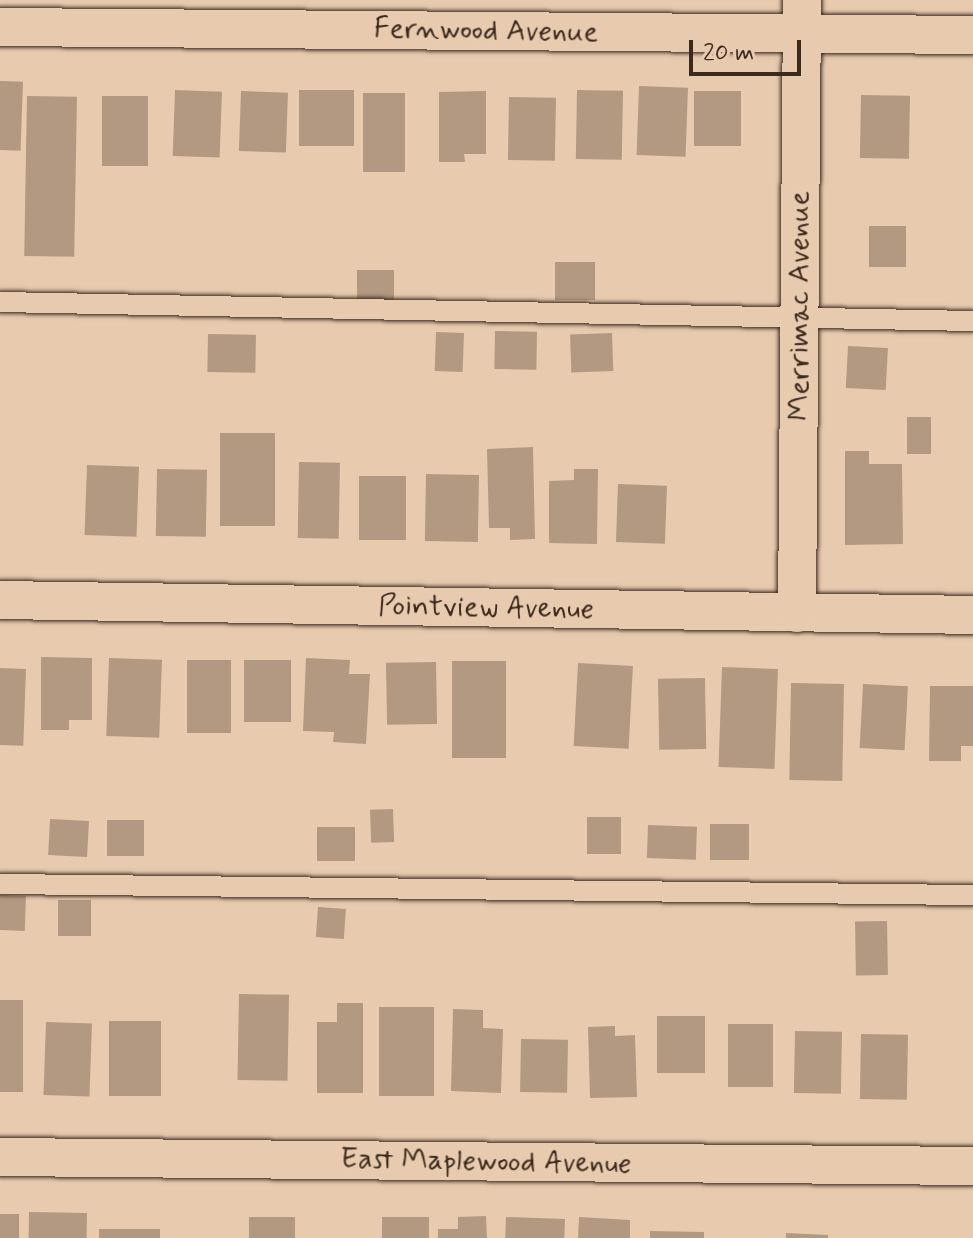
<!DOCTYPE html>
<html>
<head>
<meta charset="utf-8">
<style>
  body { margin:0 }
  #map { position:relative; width:973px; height:1238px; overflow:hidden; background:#e8cbaf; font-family:Mynerve,sans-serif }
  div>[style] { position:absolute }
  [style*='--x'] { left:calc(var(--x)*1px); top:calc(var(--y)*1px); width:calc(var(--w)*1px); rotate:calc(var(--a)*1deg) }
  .building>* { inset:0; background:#b39982; transform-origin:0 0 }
  .roads { filter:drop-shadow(0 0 2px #3b2a1e) drop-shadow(0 0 2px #3b2a1e) }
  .service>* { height:20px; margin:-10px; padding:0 10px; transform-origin:10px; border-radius:10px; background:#e8cbaf }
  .minor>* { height:38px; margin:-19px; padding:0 19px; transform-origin:19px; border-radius:19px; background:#e8cbaf }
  span { translate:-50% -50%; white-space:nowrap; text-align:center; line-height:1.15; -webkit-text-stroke:6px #e8cbaf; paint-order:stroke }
  .street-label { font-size:30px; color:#3b2a1e }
  .scale { position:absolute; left:689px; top:40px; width:112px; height:36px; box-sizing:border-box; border:4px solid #3b2a1e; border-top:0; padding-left:10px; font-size:24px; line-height:28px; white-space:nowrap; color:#3b2a1e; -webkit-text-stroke:6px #e8cbaf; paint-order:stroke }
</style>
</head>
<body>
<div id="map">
  <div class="building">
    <i style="left:0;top:81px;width:23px;height:69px;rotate:2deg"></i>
    <i style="left:639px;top:86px;width:49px;height:69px;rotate:2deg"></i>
    <i style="left:175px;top:90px;width:47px;height:66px;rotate:2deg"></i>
    <i style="left:299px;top:90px;width:55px;height:56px"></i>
    <i style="left:577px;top:90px;width:46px;height:69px;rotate:1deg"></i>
    <i style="left:241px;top:91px;width:47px;height:60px;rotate:2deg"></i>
    <i style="clip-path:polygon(486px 91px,486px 154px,464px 154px,465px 162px,439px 162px,439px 92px)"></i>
    <i style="left:694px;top:91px;width:47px;height:55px"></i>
    <i style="left:363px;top:93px;width:42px;height:79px"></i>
    <i style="left:861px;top:95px;width:49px;height:63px;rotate:1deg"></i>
    <i style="left:27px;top:96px;width:50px;height:160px;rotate:1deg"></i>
    <i style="left:102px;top:96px;width:46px;height:70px"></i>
    <i style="left:509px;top:97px;width:47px;height:63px;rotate:1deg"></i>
    <i style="left:869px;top:226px;width:37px;height:41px"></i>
    <i style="left:555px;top:262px;width:40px;height:38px"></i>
    <i style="left:357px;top:270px;width:37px;height:31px"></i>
    <i style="left:495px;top:331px;width:42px;height:38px;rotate:1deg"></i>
    <i style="left:436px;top:332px;width:28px;height:39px;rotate:2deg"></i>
    <i style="left:612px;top:333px;width:38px;height:42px;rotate:88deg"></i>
    <i style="left:208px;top:334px;width:48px;height:38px;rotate:1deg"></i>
    <i style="left:848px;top:346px;width:40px;height:42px;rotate:3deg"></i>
    <i style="left:907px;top:417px;width:24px;height:37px"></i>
    <i style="left:220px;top:433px;width:55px;height:93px"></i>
    <i style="clip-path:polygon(533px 447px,535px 539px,510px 540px,510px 528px,489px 528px,487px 449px)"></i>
    <i style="clip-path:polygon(845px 451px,869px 451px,869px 464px,902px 464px,903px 544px,845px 545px)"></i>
    <i style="left:299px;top:462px;width:41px;height:76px;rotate:1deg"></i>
    <i style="left:87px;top:465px;width:52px;height:70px;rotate:2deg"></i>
    <i style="left:157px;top:469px;width:50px;height:67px;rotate:1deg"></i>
    <i style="clip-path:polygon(574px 469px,598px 469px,597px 544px,549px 543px,549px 481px,574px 480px)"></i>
    <i style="left:426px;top:474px;width:53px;height:67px;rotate:1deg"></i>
    <i style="left:359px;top:476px;width:47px;height:64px"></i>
    <i style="left:618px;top:484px;width:49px;height:58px;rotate:2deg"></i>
    <i style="clip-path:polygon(41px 657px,92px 658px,92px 720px,69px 720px,69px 730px,41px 730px)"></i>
    <i style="left:109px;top:658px;width:53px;height:78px;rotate:2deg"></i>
    <i style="clip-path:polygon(306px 658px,350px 660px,349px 674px,370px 674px,366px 744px,333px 742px,334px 732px,303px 731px)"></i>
    <i style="left:187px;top:660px;width:44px;height:73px"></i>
    <i style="left:244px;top:660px;width:47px;height:62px"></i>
    <i style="left:452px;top:661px;width:54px;height:97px"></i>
    <i style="left:436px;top:662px;width:62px;height:50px;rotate:89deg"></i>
    <i style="left:578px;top:663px;width:55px;height:83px;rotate:3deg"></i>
    <i style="left:722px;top:667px;width:56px;height:100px;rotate:2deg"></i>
    <i style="left:0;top:668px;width:26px;height:77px;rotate:2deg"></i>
    <i style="left:705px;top:678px;width:71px;height:47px;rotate:89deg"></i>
    <i style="left:791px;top:683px;width:53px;height:97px;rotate:1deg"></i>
    <i style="left:863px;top:684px;width:45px;height:64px;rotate:3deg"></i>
    <i style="clip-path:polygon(930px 686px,973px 686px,973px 746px,961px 746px,961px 761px,929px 761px)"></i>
    <i style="left:393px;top:809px;width:33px;height:23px;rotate:88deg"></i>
    <i style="left:587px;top:817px;width:34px;height:37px"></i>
    <i style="left:50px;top:819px;width:39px;height:36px;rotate:3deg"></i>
    <i style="left:107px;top:820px;width:37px;height:36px"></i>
    <i style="left:710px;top:824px;width:39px;height:36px"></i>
    <i style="left:648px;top:825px;width:49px;height:33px;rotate:2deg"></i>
    <i style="left:317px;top:827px;width:38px;height:34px"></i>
    <i style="left:0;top:895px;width:26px;height:35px;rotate:2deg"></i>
    <i style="left:58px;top:900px;width:33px;height:36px"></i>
    <i style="left:318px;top:907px;width:28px;height:30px;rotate:4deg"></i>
    <i style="left:887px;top:921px;width:54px;height:32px;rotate:89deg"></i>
    <i style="left:239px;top:994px;width:50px;height:86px;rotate:1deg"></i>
    <i style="left:0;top:1000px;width:23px;height:92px"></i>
    <i style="clip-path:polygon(337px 1003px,363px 1003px,363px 1093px,317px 1093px,317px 1022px,337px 1022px)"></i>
    <i style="left:379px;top:1007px;width:55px;height:89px"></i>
    <i style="clip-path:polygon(453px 1009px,483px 1010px,483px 1028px,503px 1029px,501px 1093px,451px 1091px)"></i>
    <i style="left:657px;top:1016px;width:48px;height:57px"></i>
    <i style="left:109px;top:1021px;width:52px;height:75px"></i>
    <i style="left:46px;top:1022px;width:46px;height:73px;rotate:2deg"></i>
    <i style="left:728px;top:1024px;width:45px;height:63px"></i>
    <i style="clip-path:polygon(615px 1026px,615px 1036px,635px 1035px,637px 1097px,590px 1098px,588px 1027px)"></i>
    <i style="left:795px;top:1031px;width:47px;height:62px;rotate:1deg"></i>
    <i style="left:861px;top:1034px;width:47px;height:65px;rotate:1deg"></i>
    <i style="left:521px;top:1039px;width:47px;height:53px;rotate:1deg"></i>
    <i style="left:29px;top:1212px;width:58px;height:26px;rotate:1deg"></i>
    <i style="left:0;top:1214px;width:19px;height:24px"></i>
    <i style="clip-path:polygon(486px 1216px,487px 1238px,438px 1238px,438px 1229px,458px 1229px,458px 1217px)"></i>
    <i style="left:249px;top:1217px;width:46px;height:21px"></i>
    <i style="left:382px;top:1217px;width:47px;height:21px"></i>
    <i style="left:506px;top:1217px;width:59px;height:21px;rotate:2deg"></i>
    <i style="clip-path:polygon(579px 1217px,630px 1220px,630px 1238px,578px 1238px)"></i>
    <i style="left:99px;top:1229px;width:61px;height:9px"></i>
    <i style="clip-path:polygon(650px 1231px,704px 1232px,704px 1238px,650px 1238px)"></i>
    <i style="clip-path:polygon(786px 1233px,828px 1235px,828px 1238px,786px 1238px)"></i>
  </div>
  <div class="roads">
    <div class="service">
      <i style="--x:0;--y:302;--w:973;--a:1.12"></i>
      <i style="--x:0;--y:884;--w:973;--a:0.65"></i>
    </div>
    <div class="minor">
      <i style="--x:0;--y:27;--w:973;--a:0.47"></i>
      <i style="--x:0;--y:600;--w:973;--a:0.88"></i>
      <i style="--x:797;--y:613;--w:613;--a:-89.53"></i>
      <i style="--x:0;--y:1157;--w:973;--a:0.53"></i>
    </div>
  </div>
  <div class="street-label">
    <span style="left:486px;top:31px;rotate:1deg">Fernwood Avenue</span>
    <span style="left:800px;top:306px;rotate:-90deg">Merrimac Avenue</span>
    <span style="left:486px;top:608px;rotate:1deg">Pointview Avenue</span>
    <span style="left:486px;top:1162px;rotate:1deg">East Maplewood Avenue</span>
  </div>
  <div class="scale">20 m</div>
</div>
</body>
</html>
